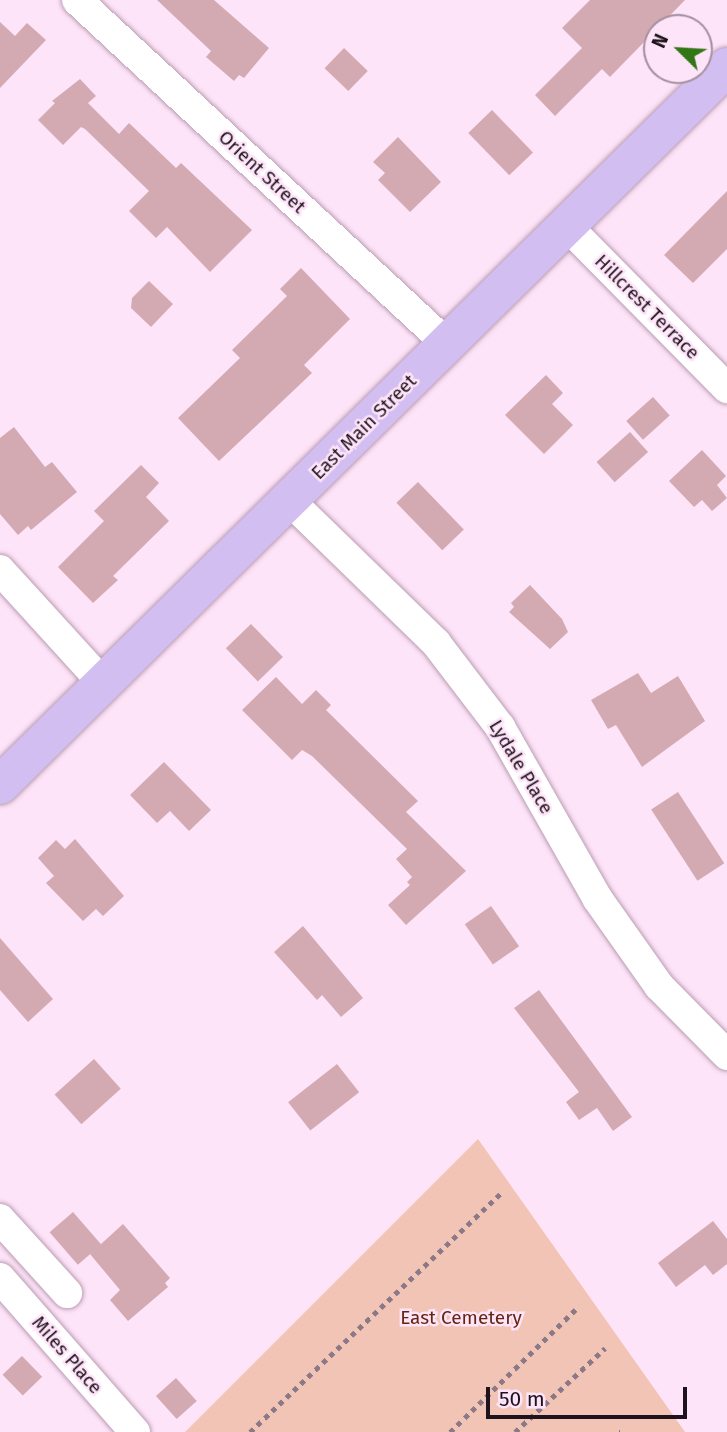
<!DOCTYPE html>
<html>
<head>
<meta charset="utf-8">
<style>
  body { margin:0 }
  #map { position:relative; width:727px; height:1432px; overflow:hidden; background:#fee4f8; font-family:"Fira Sans",sans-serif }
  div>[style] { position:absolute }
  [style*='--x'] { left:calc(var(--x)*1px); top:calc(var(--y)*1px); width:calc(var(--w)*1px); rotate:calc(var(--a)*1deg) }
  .green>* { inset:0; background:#f2c4b5 }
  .building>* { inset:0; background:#d3aab1; transform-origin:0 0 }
  .path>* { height:4.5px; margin-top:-2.25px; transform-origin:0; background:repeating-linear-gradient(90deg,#8c7988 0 5px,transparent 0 10px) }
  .roads { filter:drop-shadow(0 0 2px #ba9cb3) drop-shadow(0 0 2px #ba9cb3) }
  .minor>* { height:30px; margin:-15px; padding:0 15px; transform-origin:15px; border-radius:15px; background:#fff }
  .primary>* { height:38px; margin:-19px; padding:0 19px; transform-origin:19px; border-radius:19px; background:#d2bef1 }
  span { translate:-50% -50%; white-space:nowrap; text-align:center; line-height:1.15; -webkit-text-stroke:5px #fee4f8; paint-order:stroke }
  .street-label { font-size:19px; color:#1e131c }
  .park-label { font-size:19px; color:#63250e }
  .north { position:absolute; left:643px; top:14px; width:70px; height:70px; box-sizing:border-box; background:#fee4f8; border:2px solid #a490a0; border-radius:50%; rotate:294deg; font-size:19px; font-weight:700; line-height:28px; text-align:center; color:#1e131c }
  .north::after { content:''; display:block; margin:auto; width:24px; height:32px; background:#337615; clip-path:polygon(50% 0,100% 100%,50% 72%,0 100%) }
  .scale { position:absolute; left:486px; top:1387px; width:201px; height:32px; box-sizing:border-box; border:4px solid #1e131c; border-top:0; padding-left:9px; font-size:21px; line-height:24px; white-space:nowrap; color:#1e131c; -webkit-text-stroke:5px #fee4f8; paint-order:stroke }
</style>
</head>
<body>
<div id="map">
  <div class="green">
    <i style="clip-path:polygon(478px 1139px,685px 1432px,185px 1432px)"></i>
  </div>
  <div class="building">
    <i style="clip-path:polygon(157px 0,214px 0,269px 48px,244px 78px,239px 75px,234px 81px,206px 57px,211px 51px)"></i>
    <i style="clip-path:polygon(590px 0,685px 0,610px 77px,602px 69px,555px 116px,535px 95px,582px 48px,562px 28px)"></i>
    <i style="clip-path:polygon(0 22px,15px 36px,27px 23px,46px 40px,0 88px)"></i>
    <i style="left:344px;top:48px;width:33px;height:28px;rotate:44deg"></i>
    <i style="clip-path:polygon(80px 79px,96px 96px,88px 103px,119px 134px,129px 123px,176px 168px,181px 163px,252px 230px,210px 272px,167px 227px,156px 238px,129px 211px,149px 191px,85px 129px,81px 127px,63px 145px,38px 120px,55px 103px,52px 101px)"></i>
    <i style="left:492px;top:110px;width:59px;height:33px;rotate:46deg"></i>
    <i style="clip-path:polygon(398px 137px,441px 182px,410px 212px,378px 180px,385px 173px,373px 162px)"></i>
    <i style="clip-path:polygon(727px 191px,727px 249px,693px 283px,664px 255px)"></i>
    <i style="clip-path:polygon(301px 268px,350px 319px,304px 365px,312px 373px,219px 461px,178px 418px,240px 358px,232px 350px,287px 296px,280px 289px)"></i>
    <i style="clip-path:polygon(149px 281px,173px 304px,151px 327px,131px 308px,132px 298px)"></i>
    <i style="clip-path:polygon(546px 375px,563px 393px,552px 404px,573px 425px,544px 454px,505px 415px)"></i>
    <i style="left:653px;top:397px;width:25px;height:36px;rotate:48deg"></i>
    <i style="clip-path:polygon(14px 427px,45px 467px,52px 462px,77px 492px,31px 530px,28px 526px,18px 535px,0 514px,0 438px)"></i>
    <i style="left:630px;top:432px;width:27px;height:45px;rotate:48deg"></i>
    <i style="clip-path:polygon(702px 450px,726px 476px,717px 485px,727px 498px,712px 511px,702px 500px,694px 507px,669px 481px)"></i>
    <i style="clip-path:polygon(141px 465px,159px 483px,146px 497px,169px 521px,113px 576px,118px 580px,93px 603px,58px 567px,104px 521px,94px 511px)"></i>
    <i style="left:418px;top:482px;width:66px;height:30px;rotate:46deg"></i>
    <i style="clip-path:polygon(530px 585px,562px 619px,568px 632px,550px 649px,509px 612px,514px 607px,511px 603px)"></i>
    <i style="left:251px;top:624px;width:46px;height:35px;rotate:46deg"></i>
    <i style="clip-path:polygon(638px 673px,651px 693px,678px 676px,705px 721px,642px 767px,616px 725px,608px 729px,591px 700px)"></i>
    <i style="clip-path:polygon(276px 677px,302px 704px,316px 690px,331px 705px,326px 710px,418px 801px,406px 812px,466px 871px,406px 925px,388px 905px,410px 885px,407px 882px,412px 877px,396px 859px,407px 849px,312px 756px,302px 750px,292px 760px,242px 710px)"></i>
    <i style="clip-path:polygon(164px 762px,211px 810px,189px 831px,170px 811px,157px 823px,130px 795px)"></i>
    <i style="left:678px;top:792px;width:85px;height:32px;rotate:57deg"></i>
    <i style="clip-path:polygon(75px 839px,124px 896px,103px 916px,96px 909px,83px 921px,46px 883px,54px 876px,38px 858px,56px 840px,65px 849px)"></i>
    <i style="left:491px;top:906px;width:49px;height:32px;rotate:55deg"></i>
    <i style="clip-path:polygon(303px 926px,363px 998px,341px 1017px,322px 995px,317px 1000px,274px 952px)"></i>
    <i style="clip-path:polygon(0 938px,53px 999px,28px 1022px,0 990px)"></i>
    <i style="clip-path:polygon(539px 990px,632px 1117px,613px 1131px,597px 1108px,579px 1120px,566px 1102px,579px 1092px,514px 1008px)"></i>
    <i style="left:94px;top:1059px;width:40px;height:53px;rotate:48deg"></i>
    <i style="left:337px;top:1064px;width:36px;height:62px;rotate:52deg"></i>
    <i style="left:73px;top:1212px;width:43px;height:31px;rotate:49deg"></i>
    <i style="clip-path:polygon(713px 1221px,727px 1239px,727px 1264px,713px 1275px,705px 1265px,676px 1287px,658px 1263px)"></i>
    <i style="clip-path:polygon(123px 1224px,170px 1278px,165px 1283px,168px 1287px,128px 1321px,110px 1300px,120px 1290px,90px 1254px)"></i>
    <i style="left:22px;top:1356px;width:29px;height:27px;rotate:46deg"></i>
    <i style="left:176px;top:1378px;width:31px;height:27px;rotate:48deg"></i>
  </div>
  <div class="path">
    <i style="--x:250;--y:1432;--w:348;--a:-43.6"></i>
    <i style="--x:450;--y:1432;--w:179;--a:-44.3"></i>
    <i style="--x:515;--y:1432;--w:123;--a:-43"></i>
    <i style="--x:619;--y:1432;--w:1;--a:0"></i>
  </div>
  <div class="roads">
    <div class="minor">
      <i style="--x:77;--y:0;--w:507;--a:42.92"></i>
      <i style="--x:567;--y:226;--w:228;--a:45.4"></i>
      <i style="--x:289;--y:500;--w:205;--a:44.2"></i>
      <i style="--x:436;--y:643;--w:106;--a:52.7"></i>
      <i style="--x:500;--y:727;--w:197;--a:60.4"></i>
      <i style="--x:597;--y:898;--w:108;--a:54.8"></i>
      <i style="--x:659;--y:986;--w:97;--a:45.4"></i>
      <i style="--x:0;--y:570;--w:153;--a:47.7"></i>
      <i style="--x:0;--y:1219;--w:100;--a:47.8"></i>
      <i style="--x:0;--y:1278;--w:205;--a:48.8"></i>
    </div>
    <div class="primary">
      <i style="--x:0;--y:785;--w:1022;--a:-44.64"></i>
    </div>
  </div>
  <div class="street-label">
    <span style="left:262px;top:172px;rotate:43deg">Orient Street</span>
    <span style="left:647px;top:307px;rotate:45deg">Hillcrest Terrace</span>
    <span style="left:364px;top:427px;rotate:-45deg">East Main Street</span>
    <span style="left:521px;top:767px;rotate:59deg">Lydale Place</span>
    <span style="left:67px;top:1355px;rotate:49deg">Miles Place</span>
  </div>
  <div class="park-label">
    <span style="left:461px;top:1318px">East Cemetery</span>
  </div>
  <div class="north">N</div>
  <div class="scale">50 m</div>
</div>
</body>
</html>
